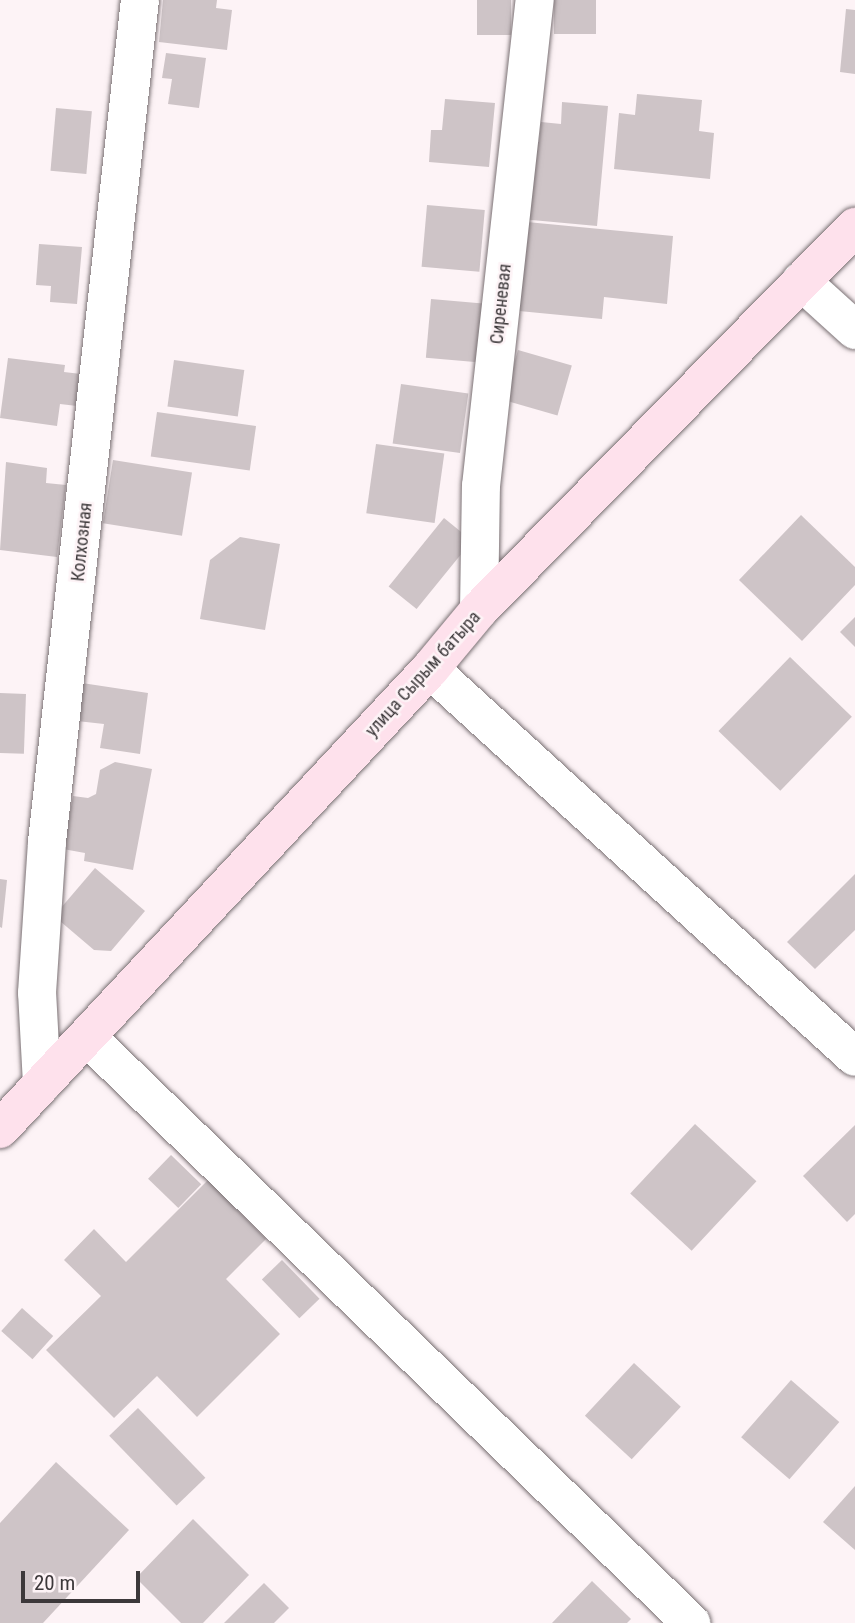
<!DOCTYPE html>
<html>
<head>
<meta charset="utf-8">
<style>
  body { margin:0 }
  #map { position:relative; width:855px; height:1623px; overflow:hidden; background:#fdf3f6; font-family:"Roboto Condensed",sans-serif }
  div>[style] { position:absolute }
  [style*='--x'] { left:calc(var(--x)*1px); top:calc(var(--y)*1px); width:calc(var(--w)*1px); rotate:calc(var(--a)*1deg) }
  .building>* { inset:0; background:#cec4c7; transform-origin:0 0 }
  .roads { filter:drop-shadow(0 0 2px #7a7174) drop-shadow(0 0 2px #7a7174) }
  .street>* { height:38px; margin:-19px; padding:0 19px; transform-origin:19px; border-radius:19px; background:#fff }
  .secondary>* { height:38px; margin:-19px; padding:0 19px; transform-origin:19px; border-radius:19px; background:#fee1ec }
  span { translate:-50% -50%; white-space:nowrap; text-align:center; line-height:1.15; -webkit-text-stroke:5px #fdf3f6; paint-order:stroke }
  .street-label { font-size:18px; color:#3c383a }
  .scale { position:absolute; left:21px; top:1571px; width:119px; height:32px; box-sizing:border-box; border:4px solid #3c383a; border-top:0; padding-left:9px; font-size:21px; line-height:24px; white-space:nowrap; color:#3c383a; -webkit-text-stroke:5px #fdf3f6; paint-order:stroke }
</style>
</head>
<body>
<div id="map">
  <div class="building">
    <i style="clip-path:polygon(163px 0,217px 0,216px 8px,232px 10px,227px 50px,159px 42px)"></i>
    <i style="left:477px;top:0;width:34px;height:35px"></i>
    <i style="left:554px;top:0;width:42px;height:34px"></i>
    <i style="clip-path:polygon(846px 9px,855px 10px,855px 74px,840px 72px)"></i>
    <i style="clip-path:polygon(166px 53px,206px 58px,199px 108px,168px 104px,172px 79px,162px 78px)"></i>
    <i style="clip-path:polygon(637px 94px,702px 100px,699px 131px,714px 133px,710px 179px,614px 169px,619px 113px,635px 115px)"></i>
    <i style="clip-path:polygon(445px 99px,495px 103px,489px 167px,429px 162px,431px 130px,442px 130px)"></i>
    <i style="clip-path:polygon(562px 102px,608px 106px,597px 226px,521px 219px,529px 141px,539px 142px,541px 122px,561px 124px)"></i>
    <i style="left:56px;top:108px;width:36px;height:63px;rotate:5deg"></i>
    <i style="left:427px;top:205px;width:58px;height:62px;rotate:5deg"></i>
    <i style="clip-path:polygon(527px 222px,673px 236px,667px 304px,604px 297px,602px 319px,519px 311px)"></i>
    <i style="clip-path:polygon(39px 244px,82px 247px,77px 304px,50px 302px,51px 286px,36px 285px)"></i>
    <i style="left:431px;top:299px;width:52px;height:59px;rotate:5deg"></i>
    <i style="left:518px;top:350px;width:56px;height:52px;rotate:16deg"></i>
    <i style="clip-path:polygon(8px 358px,65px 365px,64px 372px,81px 374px,77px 406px,60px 404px,57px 426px,0 418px)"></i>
    <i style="left:174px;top:360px;width:71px;height:47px;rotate:8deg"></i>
    <i style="left:401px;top:384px;width:68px;height:60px;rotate:8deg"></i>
    <i style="left:157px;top:412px;width:100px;height:45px;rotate:8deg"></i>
    <i style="left:376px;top:444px;width:69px;height:70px;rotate:8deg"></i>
    <i style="left:113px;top:460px;width:80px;height:64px;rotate:9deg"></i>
    <i style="clip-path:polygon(6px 462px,47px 468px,46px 483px,66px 485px,57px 557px,0 550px)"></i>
    <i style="clip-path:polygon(801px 515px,855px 567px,855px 585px,802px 641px,739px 580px)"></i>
    <i style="left:444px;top:518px;width:36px;height:88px;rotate:39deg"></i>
    <i style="clip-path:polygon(240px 537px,280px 544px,265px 630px,200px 619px,210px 560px)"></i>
    <i style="clip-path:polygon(855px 617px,855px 647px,840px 632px)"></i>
    <i style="left:790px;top:657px;width:86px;height:103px;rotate:44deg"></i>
    <i style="clip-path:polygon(82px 683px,148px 693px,140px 754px,100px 748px,104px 724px,77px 721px)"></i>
    <i style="left:0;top:693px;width:26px;height:60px;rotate:2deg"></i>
    <i style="clip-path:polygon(115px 762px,152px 769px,133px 870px,84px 861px,85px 853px,63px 849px,73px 796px,88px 798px,96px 794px,100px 770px)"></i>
    <i style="clip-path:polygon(95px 868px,145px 911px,111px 951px,94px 950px,54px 916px)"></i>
    <i style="clip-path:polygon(855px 874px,855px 930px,815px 969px,787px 942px)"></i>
    <i style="clip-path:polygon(0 879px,7px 880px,2px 928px,0 927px)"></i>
    <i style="left:695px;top:1124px;width:84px;height:95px;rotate:43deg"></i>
    <i style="clip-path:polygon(855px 1125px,855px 1214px,847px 1222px,803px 1176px)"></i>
    <i style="left:171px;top:1155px;width:42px;height:33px;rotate:44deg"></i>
    <i style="clip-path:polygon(208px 1180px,266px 1239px,226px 1279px,280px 1334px,197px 1417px,157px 1376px,114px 1418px,46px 1350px,101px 1296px,64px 1260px,94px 1229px,126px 1262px)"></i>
    <i style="left:282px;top:1260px;width:54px;height:28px;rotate:46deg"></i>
    <i style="left:22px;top:1308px;width:42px;height:31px;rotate:42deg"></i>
    <i style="left:634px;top:1363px;width:64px;height:72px;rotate:43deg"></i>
    <i style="left:791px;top:1380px;width:64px;height:76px;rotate:41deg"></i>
    <i style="left:138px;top:1408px;width:97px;height:40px;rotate:46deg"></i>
    <i style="clip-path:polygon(56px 1462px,129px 1530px,43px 1623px,0 1623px,0 1523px)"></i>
    <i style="clip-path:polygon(855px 1486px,855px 1550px,823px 1522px)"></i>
    <i style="clip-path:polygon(193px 1519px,249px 1575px,203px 1623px,181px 1623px,136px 1578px)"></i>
    <i style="clip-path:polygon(592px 1581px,631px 1619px,627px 1623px,552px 1623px)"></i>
    <i style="clip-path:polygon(264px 1583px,289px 1608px,274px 1623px,224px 1623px)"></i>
  </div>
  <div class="roads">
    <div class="street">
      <i style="--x:801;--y:281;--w:73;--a:42.2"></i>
      <i style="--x:479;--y:610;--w:124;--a:-89.1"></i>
      <i style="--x:481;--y:486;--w:489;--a:-83.7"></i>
      <i style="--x:430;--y:669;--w:575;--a:42.39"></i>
      <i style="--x:87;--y:1037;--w:842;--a:44.13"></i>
      <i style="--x:42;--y:1084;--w:91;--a:-93.1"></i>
      <i style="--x:37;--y:993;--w:151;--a:-86.2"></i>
      <i style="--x:47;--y:842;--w:847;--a:-83.7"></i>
    </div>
    <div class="secondary">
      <i style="--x:0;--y:1129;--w:630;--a:-46.93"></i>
      <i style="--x:430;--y:669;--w:77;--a:-50.3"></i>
      <i style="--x:479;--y:610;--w:537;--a:-45.53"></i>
    </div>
  </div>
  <div class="street-label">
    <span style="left:501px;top:304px;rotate:-84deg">Сиреневая</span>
    <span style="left:82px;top:542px;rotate:-84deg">Колхозная</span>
    <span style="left:423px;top:674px;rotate:-48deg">улица Сырым батыра</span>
  </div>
  <div class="scale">20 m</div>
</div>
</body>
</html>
